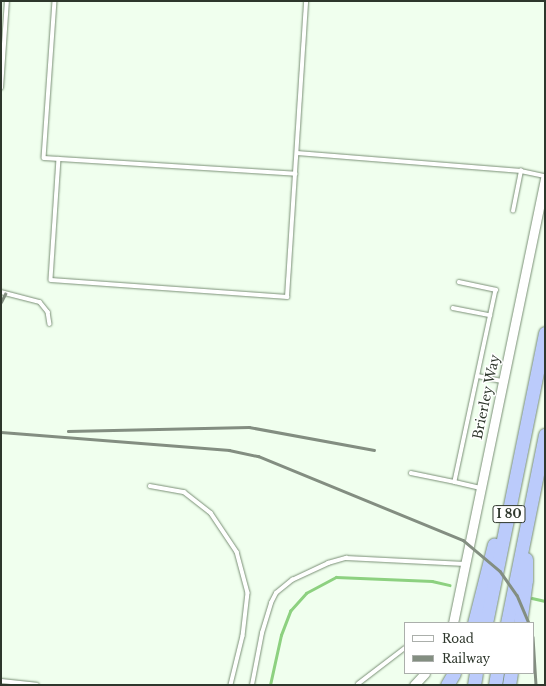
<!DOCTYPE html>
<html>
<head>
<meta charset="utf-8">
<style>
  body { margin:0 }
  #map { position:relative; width:546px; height:686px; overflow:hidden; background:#f0ffee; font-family:"Libre Baskerville",serif }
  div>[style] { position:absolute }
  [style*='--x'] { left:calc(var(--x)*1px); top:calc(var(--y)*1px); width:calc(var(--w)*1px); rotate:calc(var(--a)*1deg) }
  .stream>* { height:2.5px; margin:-1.25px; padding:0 1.25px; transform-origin:1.25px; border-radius:1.25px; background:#8dd180 }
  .path>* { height:1.5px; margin-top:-0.75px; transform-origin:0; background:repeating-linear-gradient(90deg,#9fab9d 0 3px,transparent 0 5px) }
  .roads { filter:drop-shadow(0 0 1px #7a9076) drop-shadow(0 0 1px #7a9076) }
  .service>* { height:3.5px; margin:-1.75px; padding:0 1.75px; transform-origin:1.75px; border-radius:1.75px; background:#fff }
  .tertiary>* { height:9px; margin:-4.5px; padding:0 4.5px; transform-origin:4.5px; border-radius:4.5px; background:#fff }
  .motorway>* { height:13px; margin:-6.5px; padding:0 6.5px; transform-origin:6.5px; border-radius:6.5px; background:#bbcbfb }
  .rail>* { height:2.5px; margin:-1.25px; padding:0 1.25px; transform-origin:1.25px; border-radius:1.25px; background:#838e81 }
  span { translate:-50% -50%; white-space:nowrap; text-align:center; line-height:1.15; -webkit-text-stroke:3px #fff; paint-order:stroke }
  .shield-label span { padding:1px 3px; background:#fff; border:1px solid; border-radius:3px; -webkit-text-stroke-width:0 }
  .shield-label { font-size:12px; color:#2e372c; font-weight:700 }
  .street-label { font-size:13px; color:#2e372c }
  .frame { position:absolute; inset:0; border:2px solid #2e372c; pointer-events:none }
  .legend { position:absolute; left:404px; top:622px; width:130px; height:52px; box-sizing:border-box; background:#fff; border:1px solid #abafab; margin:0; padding:5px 7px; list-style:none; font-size:12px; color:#2e372c }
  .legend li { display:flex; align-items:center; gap:8px; height:20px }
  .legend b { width:20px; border:1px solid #abafab }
</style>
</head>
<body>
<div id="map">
  <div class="stream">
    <i style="--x:532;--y:598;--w:13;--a:13"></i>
    <i style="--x:270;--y:685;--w:51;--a:-77.6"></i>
    <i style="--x:281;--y:635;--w:26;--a:-69"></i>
    <i style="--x:290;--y:611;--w:24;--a:-48"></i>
    <i style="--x:306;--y:593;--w:34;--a:-28"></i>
    <i style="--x:336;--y:577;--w:96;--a:2.4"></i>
    <i style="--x:432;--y:581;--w:18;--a:13"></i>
  </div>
  <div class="path">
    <i style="--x:545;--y:685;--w:1;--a:-90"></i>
  </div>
  <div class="roads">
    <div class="service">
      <i style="--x:55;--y:1;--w:157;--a:94"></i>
      <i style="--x:44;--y:158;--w:252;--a:3.6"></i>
      <i style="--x:1;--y:88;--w:87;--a:-86.1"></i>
      <i style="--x:297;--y:153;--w:225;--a:4.6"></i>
      <i style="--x:521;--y:171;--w:24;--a:12"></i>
      <i style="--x:59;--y:159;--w:121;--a:93.8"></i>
      <i style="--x:51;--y:280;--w:237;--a:4.1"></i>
      <i style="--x:287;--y:297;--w:297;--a:-86.3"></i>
      <i style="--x:513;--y:211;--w:41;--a:-78.7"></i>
      <i style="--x:459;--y:282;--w:38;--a:12"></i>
      <i style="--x:496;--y:290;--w:196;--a:102.1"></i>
      <i style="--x:455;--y:482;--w:27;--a:13"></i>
      <i style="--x:1;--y:292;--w:40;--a:14.4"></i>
      <i style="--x:40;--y:302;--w:13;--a:51"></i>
      <i style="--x:48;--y:312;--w:12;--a:81"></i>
      <i style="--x:453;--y:308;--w:38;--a:11"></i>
      <i style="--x:478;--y:376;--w:25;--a:12"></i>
      <i style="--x:411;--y:473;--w:45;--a:11.6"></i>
      <i style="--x:150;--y:486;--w:35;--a:10"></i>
      <i style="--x:184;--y:492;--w:34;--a:38"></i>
      <i style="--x:211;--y:513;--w:47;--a:56.3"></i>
      <i style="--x:237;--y:552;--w:42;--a:75"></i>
      <i style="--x:248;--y:593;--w:43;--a:96.6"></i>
      <i style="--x:243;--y:636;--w:50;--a:103.8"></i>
      <i style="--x:1;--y:681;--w:36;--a:6"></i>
      <i style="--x:358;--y:684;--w:59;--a:-37.5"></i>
      <i style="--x:252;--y:685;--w:53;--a:-79.1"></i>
      <i style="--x:262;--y:633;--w:31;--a:-73"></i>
      <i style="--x:271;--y:603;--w:11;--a:-63"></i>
      <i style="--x:276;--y:593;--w:21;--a:-39"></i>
      <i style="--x:292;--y:580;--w:40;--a:-25"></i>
      <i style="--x:328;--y:563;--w:19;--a:-16"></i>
      <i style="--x:346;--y:558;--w:119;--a:2.9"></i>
    </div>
    <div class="tertiary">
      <i style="--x:453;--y:623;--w:455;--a:-78.3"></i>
      <i style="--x:414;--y:685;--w:16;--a:-47"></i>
    </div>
    <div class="motorway">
      <i style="--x:474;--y:623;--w:81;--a:-75.8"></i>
      <i style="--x:486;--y:623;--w:296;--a:-78.5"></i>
      <i style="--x:507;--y:623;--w:192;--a:-78.6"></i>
      <i style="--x:520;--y:623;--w:43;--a:-82.1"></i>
      <i style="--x:526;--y:580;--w:21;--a:-90"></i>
      <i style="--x:447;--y:685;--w:14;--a:-60"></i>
      <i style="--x:474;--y:685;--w:12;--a:-81"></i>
      <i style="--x:495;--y:685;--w:12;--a:-81"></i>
      <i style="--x:509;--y:685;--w:12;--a:-81"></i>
    </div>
  </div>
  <div class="rail">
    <i style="--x:1;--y:302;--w:9;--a:-63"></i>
    <i style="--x:68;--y:431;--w:181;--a:-1.3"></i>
    <i style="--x:249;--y:427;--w:127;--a:10.4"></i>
    <i style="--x:1;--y:432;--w:229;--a:4.5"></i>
    <i style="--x:229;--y:450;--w:30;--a:12"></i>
    <i style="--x:258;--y:456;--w:222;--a:22.3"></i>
    <i style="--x:463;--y:540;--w:48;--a:40"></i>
    <i style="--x:500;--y:571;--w:29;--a:55"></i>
    <i style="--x:517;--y:595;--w:30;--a:67"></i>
    <i style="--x:533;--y:637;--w:48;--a:86.4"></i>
  </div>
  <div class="shield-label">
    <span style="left:509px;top:514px">I 80</span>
  </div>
  <div class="street-label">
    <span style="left:487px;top:397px;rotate:-78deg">Brierley Way</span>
  </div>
  <div class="frame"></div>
  <ul class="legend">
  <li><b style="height:5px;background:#fff"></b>Road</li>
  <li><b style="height:5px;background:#838e81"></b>Railway</li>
  </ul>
</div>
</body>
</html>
